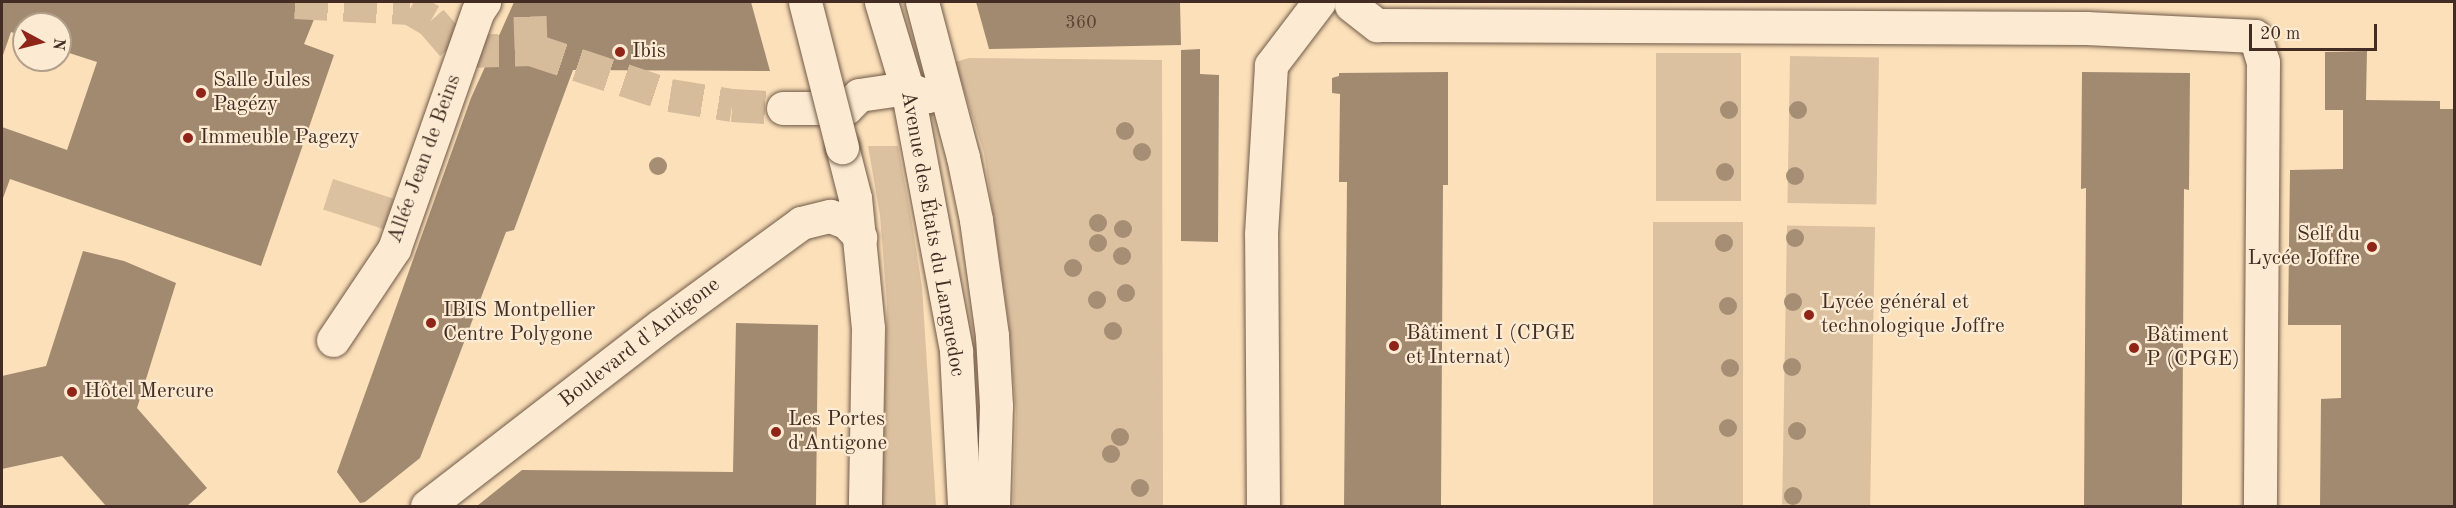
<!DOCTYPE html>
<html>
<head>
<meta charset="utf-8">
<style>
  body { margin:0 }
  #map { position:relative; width:2456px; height:508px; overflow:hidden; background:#fbe0b9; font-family:"Old Standard TT",serif }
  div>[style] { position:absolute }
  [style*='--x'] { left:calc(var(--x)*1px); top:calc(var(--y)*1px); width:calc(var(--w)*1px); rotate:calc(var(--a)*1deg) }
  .green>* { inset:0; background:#dcc1a0; transform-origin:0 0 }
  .building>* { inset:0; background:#a28a71 }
  .minor-tunnel>* { height:33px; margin-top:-16.5px; transform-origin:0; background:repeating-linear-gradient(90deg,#d6bc9b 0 33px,transparent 0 49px) }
  .roads { filter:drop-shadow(0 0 2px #705948) drop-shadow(0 0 2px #705948) }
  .minor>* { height:33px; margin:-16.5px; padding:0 16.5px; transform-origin:16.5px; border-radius:16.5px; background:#fcebd2 }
  .bridges { filter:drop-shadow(0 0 2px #705948) drop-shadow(0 0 2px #705948) }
  .minor-bridge>* { height:33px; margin:-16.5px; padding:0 16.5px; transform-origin:16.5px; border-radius:16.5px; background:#fcebd2 }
  .trees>* { width:18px; height:18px; margin:-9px; border-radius:50%; background:#a68e74 }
  .dots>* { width:16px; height:16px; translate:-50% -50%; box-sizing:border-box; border:3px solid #fcebd2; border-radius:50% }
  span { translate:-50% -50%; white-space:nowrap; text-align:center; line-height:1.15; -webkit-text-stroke:4.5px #fcebd2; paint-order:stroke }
  .number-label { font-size:18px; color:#5a4436 }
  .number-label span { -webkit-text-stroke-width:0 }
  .poi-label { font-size:21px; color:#422c23 }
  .left { translate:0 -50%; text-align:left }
  .right { translate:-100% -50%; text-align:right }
  .street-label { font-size:21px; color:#422c23 }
  .frame { position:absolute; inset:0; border:3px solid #422c23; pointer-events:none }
  .north { position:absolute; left:12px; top:12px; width:60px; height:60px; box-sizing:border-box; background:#fcebd2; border:2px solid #b29f8c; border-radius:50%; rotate:97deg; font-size:16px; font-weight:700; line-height:24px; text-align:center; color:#422c23 }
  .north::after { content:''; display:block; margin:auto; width:21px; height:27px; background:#8f2418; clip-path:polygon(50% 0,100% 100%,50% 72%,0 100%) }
  .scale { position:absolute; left:2249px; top:24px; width:128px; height:27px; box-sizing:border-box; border:3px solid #422c23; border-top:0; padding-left:8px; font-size:18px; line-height:21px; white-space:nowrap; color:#422c23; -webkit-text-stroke:4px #fcebd2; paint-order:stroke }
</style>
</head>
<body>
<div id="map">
  <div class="green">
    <i style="left:1656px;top:53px;width:85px;height:148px"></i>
    <i style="left:1790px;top:56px;width:89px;height:147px;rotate:1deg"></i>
    <i style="clip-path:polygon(969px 58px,1162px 60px,1163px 506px,1013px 506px,1016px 413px,1009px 324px,984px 153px,955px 62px)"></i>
    <i style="clip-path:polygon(868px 146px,898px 146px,911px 217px,922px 287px,936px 506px,882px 506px,887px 304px,880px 215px)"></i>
    <i style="left:333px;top:179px;width:64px;height:32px;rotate:18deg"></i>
    <i style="left:1653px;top:222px;width:90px;height:284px"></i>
    <i style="left:1875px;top:227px;width:279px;height:88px;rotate:91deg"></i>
  </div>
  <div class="building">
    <i style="clip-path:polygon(2px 2px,321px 2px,304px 44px,334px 55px,261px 266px,10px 179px,2px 201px,2px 127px,67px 150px,97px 62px,60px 50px,60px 24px,24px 24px,24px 37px,11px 32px,2px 58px)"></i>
    <i style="clip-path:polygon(514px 2px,751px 2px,770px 71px,573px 70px,514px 230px,506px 232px,420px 458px,365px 502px,360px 503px,337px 472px,471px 98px)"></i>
    <i style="clip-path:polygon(976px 2px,1180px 2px,1181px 45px,989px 49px)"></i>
    <i style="clip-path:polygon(1200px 49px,1200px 74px,1219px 75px,1218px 242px,1181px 241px,1181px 50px)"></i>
    <i style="clip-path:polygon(2367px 51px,2366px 100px,2440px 101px,2440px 109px,2454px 109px,2454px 506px,2320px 506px,2321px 399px,2341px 398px,2341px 325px,2288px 325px,2290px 170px,2343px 169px,2343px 110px,2325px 110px,2325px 52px)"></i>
    <i style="clip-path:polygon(1448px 72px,1448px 185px,1443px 185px,1441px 506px,1344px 506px,1347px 182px,1339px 182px,1340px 94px,1332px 93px,1332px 78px,1339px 76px,1339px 73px)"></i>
    <i style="clip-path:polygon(2082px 72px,2190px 73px,2189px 190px,2184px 189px,2182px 506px,2084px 506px,2086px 188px,2081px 189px)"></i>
    <i style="clip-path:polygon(83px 251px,124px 261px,176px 283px,137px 408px,207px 488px,187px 506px,106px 506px,62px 456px,2px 469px,2px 376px,46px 366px)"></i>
    <i style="clip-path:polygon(736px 323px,818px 325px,816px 506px,477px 506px,522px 470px,733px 472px)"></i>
  </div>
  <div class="minor-tunnel">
    <i style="--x:295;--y:2;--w:115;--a:3"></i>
    <i style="--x:410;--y:8;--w:24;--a:30"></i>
    <i style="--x:431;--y:20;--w:33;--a:49"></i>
    <i style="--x:453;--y:45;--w:14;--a:25"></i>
    <i style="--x:466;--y:51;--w:65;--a:-1.8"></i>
    <i style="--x:531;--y:49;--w:146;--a:18.3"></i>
    <i style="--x:670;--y:95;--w:63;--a:9.2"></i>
    <i style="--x:732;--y:105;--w:51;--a:3.4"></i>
    <i style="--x:530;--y:16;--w:33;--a:88"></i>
  </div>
  <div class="roads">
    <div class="minor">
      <i style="--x:881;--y:2;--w:90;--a:73.2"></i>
      <i style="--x:907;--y:88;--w:268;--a:79.4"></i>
      <i style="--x:956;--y:351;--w:155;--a:87"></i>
      <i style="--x:922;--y:2;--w:160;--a:75.2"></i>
      <i style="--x:963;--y:157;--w:64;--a:78.3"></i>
      <i style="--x:976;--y:220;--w:117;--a:82.1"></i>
      <i style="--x:992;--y:336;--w:70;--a:86.7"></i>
      <i style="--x:996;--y:406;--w:100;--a:91.7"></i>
      <i style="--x:1351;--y:5;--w:33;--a:38"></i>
      <i style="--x:1377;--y:25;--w:709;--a:0.24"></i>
      <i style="--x:2086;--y:28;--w:169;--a:2.7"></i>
      <i style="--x:2255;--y:36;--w:27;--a:73"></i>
      <i style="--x:2263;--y:62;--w:444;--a:90.4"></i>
      <i style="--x:783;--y:108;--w:63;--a:0"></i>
      <i style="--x:846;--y:108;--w:18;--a:-45"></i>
      <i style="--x:859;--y:95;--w:49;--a:-8.3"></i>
      <i style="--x:907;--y:88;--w:22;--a:22"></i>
      <i style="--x:842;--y:147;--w:53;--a:75.7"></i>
      <i style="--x:855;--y:198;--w:131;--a:84.3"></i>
      <i style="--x:868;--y:328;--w:178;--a:91"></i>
      <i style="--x:333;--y:340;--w:110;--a:-56.2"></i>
      <i style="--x:394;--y:249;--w:252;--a:-70.6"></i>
      <i style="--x:478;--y:11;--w:11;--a:-56"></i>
      <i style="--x:427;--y:506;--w:294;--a:-37.7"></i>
      <i style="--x:660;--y:326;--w:175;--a:-36.1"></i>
      <i style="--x:801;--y:223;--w:30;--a:-14"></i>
      <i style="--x:830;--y:216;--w:17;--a:21"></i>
      <i style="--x:846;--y:222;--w:21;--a:47"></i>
      <i style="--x:1263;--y:506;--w:272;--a:-90.4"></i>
      <i style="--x:1261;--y:234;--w:169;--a:-86.6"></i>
      <i style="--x:1271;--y:65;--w:79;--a:-52.7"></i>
    </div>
  </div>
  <div class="bridges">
    <div class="minor-bridge">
      <i style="--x:805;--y:2;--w:150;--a:75.7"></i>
    </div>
  </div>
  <div class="trees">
    <i style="left:1729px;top:110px"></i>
    <i style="left:1798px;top:110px"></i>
    <i style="left:1125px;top:131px"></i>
    <i style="left:1142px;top:152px"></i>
    <i style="left:658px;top:166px"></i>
    <i style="left:1725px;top:172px"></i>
    <i style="left:1795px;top:176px"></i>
    <i style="left:1098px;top:223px"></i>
    <i style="left:1123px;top:229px"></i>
    <i style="left:1795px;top:238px"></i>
    <i style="left:1098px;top:243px"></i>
    <i style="left:1724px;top:243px"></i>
    <i style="left:1122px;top:256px"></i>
    <i style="left:1073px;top:268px"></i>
    <i style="left:1126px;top:293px"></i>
    <i style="left:1097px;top:300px"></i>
    <i style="left:1793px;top:302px"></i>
    <i style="left:1728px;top:306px"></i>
    <i style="left:1113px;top:331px"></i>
    <i style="left:1792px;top:367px"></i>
    <i style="left:1730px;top:368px"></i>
    <i style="left:1728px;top:428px"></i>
    <i style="left:1797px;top:431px"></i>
    <i style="left:1120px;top:437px"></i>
    <i style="left:1111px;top:454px"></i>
    <i style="left:1140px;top:488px"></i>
    <i style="left:1793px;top:496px"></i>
  </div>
  <div class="dots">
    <i style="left:620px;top:52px;background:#8f2418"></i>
    <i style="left:201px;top:93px;background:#8f2418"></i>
    <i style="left:188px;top:138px;background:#8f2418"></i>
    <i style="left:2372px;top:247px;background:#8f2418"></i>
    <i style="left:1809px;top:315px;background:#8f2418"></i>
    <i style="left:431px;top:323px;background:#8f2418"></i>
    <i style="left:1394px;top:346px;background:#8f2418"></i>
    <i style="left:2134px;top:348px;background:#8f2418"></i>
    <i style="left:72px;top:392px;background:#8f2418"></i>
    <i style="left:776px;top:432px;background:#8f2418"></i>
  </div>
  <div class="number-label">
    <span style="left:1081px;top:23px">360</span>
  </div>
  <div class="poi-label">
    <span class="left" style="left:632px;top:52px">Ibis</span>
    <span class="left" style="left:213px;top:93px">Salle Jules<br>Pagézy</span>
    <span class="left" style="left:200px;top:138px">Immeuble Pagezy</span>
    <span class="right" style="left:2360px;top:247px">Self du<br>Lycée Joffre</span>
    <span class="left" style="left:1821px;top:315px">Lycée général et<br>technologique Joffre</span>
    <span class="left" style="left:443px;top:323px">IBIS Montpellier<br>Centre Polygone</span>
    <span class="left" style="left:1406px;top:346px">Bâtiment I (CPGE<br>et Internat)</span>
    <span class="left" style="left:2146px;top:348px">Bâtiment<br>P (CPGE)</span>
    <span class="left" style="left:84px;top:392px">Hôtel Mercure</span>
    <span class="left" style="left:788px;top:432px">Les Portes<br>d'Antigone</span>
  </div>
  <div class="street-label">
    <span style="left:425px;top:159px;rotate:-70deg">Allée Jean de Beins</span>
    <span style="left:932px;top:234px;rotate:80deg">Avenue des États du Languedoc</span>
    <span style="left:640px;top:343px;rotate:-38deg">Boulevard d'Antigone</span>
  </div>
  <div class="frame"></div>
  <div class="north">N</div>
  <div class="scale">20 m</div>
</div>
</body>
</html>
